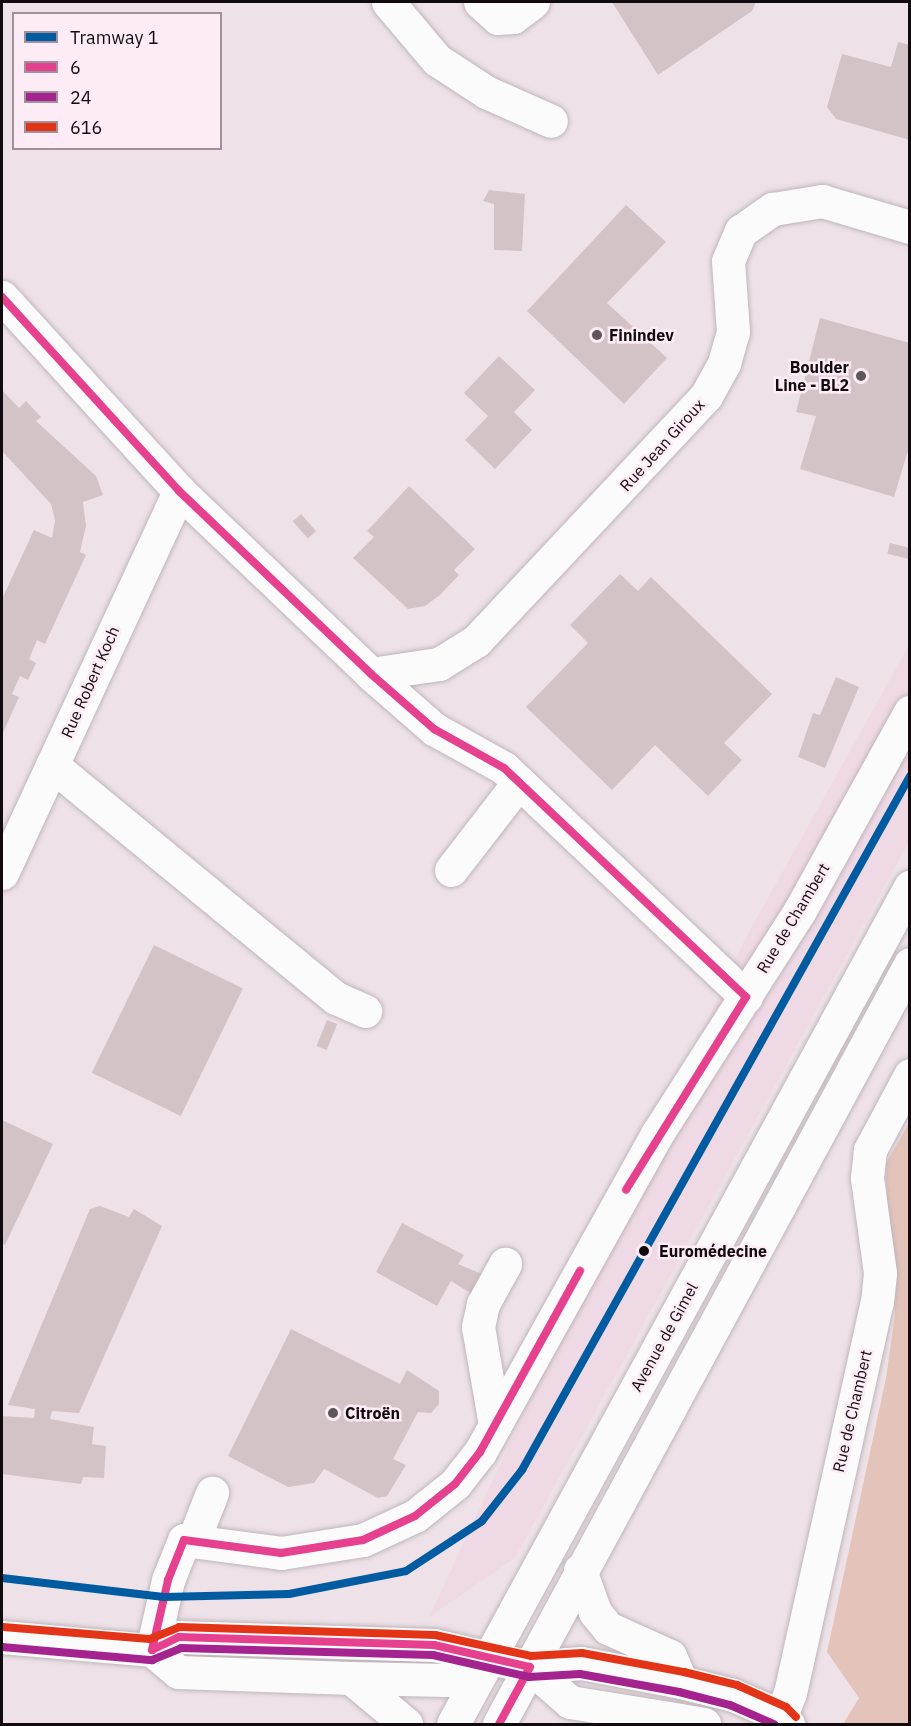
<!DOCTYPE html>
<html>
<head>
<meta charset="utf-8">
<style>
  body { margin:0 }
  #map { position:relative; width:911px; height:1726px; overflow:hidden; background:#eee2e8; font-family:"IBM Plex Sans",sans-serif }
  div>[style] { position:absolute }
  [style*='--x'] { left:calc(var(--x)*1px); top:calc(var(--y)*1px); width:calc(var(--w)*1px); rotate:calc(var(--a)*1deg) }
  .built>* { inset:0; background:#efd9e5 }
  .green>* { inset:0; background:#e4c4ba }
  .building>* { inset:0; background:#d4c3c6; transform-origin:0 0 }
  .roads { filter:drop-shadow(0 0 2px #bfb5bb) drop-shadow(0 0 2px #bfb5bb) }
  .minor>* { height:33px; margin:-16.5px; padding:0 16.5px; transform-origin:16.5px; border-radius:16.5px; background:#fcfbfc }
  .major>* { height:33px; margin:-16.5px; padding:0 16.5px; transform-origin:16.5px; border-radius:16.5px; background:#fcfbfc }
  .bus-1>* { height:8px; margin:-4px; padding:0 4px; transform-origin:4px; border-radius:4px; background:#e6418e }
  .bus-2>* { height:8px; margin:-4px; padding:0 4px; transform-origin:4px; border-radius:4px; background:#a4238f }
  .bus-3>* { height:8px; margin:-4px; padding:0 4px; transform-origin:4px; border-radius:4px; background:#e43417 }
  .tram-1>* { height:8px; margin:-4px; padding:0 4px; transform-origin:4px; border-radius:4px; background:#005ba1 }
  .dots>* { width:16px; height:16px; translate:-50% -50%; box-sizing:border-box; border:3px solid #fdebf5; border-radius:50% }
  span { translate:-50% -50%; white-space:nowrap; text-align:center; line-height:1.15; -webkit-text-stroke:5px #fdebf5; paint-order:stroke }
  .poi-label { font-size:16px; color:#110b0f; font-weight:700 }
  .left { translate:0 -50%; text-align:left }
  .right { translate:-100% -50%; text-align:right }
  .street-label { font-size:16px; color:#110b0f }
  .stop-label { font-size:16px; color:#110b0f; font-weight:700 }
  .frame { position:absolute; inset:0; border:3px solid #110b0f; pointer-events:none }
  .legend { position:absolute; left:12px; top:12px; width:210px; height:138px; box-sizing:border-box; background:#fdebf5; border:2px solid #9f9199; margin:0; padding:8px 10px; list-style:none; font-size:18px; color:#110b0f }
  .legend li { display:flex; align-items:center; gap:12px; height:30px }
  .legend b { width:30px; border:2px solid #9f9199 }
</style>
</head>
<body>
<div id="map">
  <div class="built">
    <i style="clip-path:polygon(909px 645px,909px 842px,515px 1558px,429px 1617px,744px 941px)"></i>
  </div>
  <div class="green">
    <i style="clip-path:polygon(909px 1123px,909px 1724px,843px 1724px,859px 1698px,827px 1652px,886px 1378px,895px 1314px,885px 1165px)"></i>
  </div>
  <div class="building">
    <i style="clip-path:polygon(612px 2px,756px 2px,752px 11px,658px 75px)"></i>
    <i style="clip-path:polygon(898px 42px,910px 45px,910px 140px,836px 119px,827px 107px,842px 54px,891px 67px)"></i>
    <i style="clip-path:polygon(489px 190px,525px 194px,522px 251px,494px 250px,494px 204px,483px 201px)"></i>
    <i style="clip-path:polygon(626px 205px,666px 242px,607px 303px,667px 358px,624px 404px,527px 311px)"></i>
    <i style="clip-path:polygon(820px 318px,910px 343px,910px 444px,894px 497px,800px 469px,816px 416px,796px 412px)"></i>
    <i style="clip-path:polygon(499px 356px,535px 390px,514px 412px,532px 430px,495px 469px,465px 440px,488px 416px,464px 393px)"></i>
    <i style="clip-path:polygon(2px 372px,2px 390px,19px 408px,26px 401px,41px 417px,36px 421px,96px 476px,103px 495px,83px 502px,86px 526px,80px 552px,86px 555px,45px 644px,37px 640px,29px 659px,36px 663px,28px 680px,20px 676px,12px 694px,19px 697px,2px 735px,2px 599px,34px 530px,52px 538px,55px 520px,51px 504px,2px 451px)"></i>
    <i style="clip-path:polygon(409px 486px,475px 549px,454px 570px,459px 575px,440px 595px,425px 606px,408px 609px,353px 558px,374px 537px,367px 531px)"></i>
    <i style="left:301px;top:514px;width:23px;height:11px;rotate:49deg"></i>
    <i style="left:890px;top:543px;width:21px;height:11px;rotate:14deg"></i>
    <i style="clip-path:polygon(620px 574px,638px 591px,651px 577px,772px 694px,724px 743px,742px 760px,708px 796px,655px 745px,612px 790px,526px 707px,588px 643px,570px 625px)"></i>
    <i style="clip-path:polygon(836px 677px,859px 687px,825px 768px,798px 757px,813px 713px,820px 715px)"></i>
    <i style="left:154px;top:945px;width:99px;height:142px;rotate:26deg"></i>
    <i style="left:327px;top:1020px;width:11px;height:28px;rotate:22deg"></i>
    <i style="clip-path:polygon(2px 1120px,53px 1144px,5px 1245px,2px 1243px)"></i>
    <i style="clip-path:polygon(100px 1206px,129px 1217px,134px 1209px,162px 1226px,79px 1413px,52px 1411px,50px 1419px,94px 1427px,92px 1444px,106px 1446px,104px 1478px,83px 1477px,81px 1484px,2px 1474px,2px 1416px,34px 1418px,35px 1409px,8px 1405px,90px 1209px)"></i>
    <i style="clip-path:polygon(402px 1223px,464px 1255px,458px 1264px,487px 1276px,477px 1297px,451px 1281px,437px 1306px,376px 1272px)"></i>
    <i style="clip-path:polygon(291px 1329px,400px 1384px,407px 1370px,439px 1391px,439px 1404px,431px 1413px,418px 1412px,393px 1459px,406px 1465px,387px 1496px,378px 1498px,324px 1469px,314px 1483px,288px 1487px,228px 1456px)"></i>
  </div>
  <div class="roads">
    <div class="minor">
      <i style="--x:388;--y:2;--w:76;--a:49.8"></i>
      <i style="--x:437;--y:60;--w:59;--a:33.1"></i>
      <i style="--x:486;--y:92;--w:71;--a:24"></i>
      <i style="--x:480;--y:2;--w:24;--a:42"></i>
      <i style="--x:498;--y:18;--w:15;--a:-4"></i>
      <i style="--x:513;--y:17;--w:25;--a:-37"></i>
      <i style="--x:2;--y:297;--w:263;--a:47.6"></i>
      <i style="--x:179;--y:491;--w:265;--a:43.6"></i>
      <i style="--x:371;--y:674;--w:84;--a:41.1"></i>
      <i style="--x:434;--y:729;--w:80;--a:29.1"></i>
      <i style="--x:504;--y:768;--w:333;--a:43.4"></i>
      <i style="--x:371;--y:674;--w:69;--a:-8.4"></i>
      <i style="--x:439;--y:664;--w:44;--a:-31.9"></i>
      <i style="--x:476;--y:641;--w:336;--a:-46.8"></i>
      <i style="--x:706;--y:396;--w:38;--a:-61"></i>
      <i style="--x:724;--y:363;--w:32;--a:-74"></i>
      <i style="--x:733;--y:332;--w:71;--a:-94"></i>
      <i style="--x:728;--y:261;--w:33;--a:-67"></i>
      <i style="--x:741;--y:231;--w:39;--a:-35"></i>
      <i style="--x:773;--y:209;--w:50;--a:-9.3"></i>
      <i style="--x:822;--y:201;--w:92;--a:16.5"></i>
      <i style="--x:52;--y:765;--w:367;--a:39.4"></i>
      <i style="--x:336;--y:998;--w:32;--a:24"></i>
      <i style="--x:451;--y:870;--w:111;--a:-52.3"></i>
      <i style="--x:2;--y:873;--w:421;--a:-65.1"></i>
      <i style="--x:495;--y:1425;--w:99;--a:-99.8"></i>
      <i style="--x:478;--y:1327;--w:24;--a:-78"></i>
      <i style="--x:483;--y:1304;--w:46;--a:-61.2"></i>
      <i style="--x:193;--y:1541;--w:52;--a:-68.4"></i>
      <i style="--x:152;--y:1650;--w:72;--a:-77.1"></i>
      <i style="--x:168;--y:1580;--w:43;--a:-68.2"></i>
      <i style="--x:184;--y:1540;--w:98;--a:7.6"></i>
      <i style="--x:281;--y:1553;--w:83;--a:-9"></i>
      <i style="--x:363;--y:1540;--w:57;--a:-24.8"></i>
      <i style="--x:415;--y:1516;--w:51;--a:-38.7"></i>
      <i style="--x:455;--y:1484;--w:41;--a:-52"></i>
      <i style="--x:480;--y:1452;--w:364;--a:-60.9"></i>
      <i style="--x:657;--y:1134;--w:264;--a:-57.4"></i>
      <i style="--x:799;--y:912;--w:229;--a:-61"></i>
      <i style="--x:770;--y:1724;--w:14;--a:-36"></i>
      <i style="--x:781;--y:1716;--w:25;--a:-69"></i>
      <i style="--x:790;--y:1693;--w:401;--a:-77.5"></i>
      <i style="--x:877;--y:1302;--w:29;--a:-84"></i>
      <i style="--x:880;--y:1273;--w:96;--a:-97.8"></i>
      <i style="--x:867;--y:1178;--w:28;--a:-84"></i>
      <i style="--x:870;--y:1150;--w:85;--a:-61.9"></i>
    </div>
    <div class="major">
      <i style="--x:580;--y:1570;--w:45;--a:70.3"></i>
      <i style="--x:595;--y:1612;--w:21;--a:51"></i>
      <i style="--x:608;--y:1628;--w:68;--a:24.3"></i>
      <i style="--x:670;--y:1656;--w:28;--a:67"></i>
      <i style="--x:2;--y:1637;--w:151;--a:5"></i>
      <i style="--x:152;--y:1650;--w:30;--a:-26"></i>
      <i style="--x:179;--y:1637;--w:255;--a:1.8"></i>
      <i style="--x:434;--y:1645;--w:98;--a:12.9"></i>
      <i style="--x:530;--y:1667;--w:51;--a:-4.5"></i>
      <i style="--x:581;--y:1663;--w:102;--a:10.8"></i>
      <i style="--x:681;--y:1682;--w:54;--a:14"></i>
      <i style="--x:733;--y:1695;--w:52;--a:23.6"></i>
      <i style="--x:781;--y:1716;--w:11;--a:49"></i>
      <i style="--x:152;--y:1650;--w:34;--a:40"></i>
      <i style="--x:178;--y:1672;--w:173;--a:2"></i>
      <i style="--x:351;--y:1678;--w:95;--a:1.2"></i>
      <i style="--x:446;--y:1680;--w:46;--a:-27.1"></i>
      <i style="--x:530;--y:1667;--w:53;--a:41.2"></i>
      <i style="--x:570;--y:1702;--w:136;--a:9.3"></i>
      <i style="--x:351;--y:1678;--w:72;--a:39.9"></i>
      <i style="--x:453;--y:1724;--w:954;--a:-61.37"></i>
      <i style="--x:499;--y:1724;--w:864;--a:-61.6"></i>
    </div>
  </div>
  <div class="bus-1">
    <i style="--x:2;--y:297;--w:263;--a:47.6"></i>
    <i style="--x:179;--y:491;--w:265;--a:43.6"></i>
    <i style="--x:371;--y:674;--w:84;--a:41.1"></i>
    <i style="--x:434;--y:729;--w:80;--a:29.1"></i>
    <i style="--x:504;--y:768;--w:333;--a:43.4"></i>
    <i style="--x:746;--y:997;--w:227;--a:121.9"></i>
    <i style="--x:152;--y:1650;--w:72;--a:-77.1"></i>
    <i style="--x:168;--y:1580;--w:43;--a:-68.2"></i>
    <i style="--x:184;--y:1540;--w:98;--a:7.6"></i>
    <i style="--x:281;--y:1553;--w:83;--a:-9"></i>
    <i style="--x:363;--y:1540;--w:57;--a:-24.8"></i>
    <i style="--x:415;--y:1516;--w:51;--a:-38.7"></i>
    <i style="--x:455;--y:1484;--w:41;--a:-52"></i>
    <i style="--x:480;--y:1452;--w:207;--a:-61.1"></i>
    <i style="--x:152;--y:1650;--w:30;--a:-26"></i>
    <i style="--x:179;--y:1637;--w:255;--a:1.8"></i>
    <i style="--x:434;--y:1645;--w:98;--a:12.9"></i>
    <i style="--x:530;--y:1667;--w:65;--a:118.5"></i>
  </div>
  <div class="bus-2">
    <i style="--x:2;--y:1647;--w:151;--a:5"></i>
    <i style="--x:152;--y:1660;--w:31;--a:-22"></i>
    <i style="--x:181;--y:1648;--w:252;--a:1.6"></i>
    <i style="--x:433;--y:1655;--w:98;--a:12.9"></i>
    <i style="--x:529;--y:1677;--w:51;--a:-3.4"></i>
    <i style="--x:580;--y:1674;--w:101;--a:10.3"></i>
    <i style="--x:679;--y:1692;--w:53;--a:14.3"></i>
    <i style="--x:730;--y:1705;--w:48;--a:23.4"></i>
  </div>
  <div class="bus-3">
    <i style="--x:3;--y:1627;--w:147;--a:4.7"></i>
    <i style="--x:150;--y:1639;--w:31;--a:-22"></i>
    <i style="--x:179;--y:1627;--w:256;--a:1.8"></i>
    <i style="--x:435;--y:1635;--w:98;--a:12.3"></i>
    <i style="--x:531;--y:1656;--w:51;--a:-3.4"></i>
    <i style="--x:582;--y:1653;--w:104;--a:10.6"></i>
    <i style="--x:684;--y:1672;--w:55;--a:13.8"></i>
    <i style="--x:737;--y:1685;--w:54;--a:24.2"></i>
    <i style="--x:786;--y:1707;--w:14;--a:45"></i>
  </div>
  <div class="tram-1">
    <i style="--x:2;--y:1578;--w:163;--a:6.7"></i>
    <i style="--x:164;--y:1597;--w:125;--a:-1.4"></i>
    <i style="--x:289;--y:1594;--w:119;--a:-11.1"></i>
    <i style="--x:406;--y:1571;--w:91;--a:-33.3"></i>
    <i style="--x:482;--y:1521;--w:65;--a:-51.9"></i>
    <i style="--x:522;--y:1470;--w:795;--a:-60.79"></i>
  </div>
  <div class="dots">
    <i style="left:597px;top:335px;background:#5e565b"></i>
    <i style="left:861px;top:376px;background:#5e565b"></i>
    <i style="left:644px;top:1251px;background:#110b0f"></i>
    <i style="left:333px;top:1413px;background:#5e565b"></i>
  </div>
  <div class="poi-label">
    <span class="left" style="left:609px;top:335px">Finindev</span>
    <span class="right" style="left:849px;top:376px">Boulder<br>Line - BL2</span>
    <span class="left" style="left:345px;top:1413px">Citroën</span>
  </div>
  <div class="street-label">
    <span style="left:662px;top:445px;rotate:-48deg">Rue Jean Giroux</span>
    <span style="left:90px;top:682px;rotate:-66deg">Rue Robert Koch</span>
    <span style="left:793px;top:918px;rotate:-59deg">Rue de Chambert</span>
    <span style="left:664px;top:1337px;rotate:-61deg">Avenue de Gimel</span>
    <span style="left:852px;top:1411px;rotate:-77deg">Rue de Chambert</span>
  </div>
  <div class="stop-label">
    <span class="left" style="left:659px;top:1251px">Euromédecine</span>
  </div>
  <div class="frame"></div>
  <ul class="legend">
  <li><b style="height:8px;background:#005ba1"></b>Tramway 1</li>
  <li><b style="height:8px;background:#e6418e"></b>6</li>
  <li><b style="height:8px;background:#a4238f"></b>24</li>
  <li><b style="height:8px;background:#e43417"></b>616</li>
  </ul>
</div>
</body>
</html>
